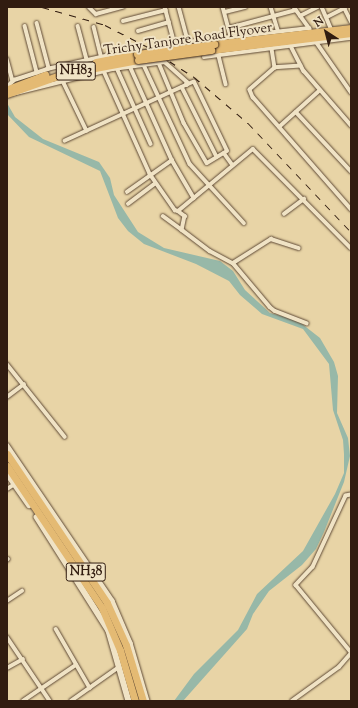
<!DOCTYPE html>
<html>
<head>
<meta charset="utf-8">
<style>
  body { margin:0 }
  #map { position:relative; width:358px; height:708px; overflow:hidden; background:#e8d4a6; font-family:"Sorts Mill Goudy",serif }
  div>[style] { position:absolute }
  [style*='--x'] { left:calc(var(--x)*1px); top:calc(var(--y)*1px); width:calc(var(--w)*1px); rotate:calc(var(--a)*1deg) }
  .water>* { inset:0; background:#97b8a8 }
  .roads { filter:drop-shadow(0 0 1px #5f4a36) drop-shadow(0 0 1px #5f4a36) }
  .street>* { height:3.5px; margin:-1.75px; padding:0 1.75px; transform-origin:1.75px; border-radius:1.75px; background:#f0e3c5 }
  .secondary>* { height:5.5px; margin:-2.75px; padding:0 2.75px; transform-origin:2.75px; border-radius:2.75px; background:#f0e3c5 }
  .highway>* { height:7px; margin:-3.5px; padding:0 3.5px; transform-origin:3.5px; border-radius:3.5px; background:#e4ba73 }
  .rail>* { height:1px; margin-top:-0.5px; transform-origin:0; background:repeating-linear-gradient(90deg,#311c10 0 7px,transparent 0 14px) }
  .bridges { filter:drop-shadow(0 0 1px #311c10) drop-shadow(0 0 1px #311c10) }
  .highway-bridge>* { height:7px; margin:-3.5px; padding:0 3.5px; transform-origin:3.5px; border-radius:3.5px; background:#e4ba73 }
  span { translate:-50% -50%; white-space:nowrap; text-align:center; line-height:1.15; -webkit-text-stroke:4px #f0e3c5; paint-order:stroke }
  .shield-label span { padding:1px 3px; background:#f0e3c5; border:1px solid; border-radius:3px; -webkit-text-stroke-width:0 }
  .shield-label { font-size:13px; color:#311c10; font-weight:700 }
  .street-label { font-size:14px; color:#311c10 }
  .frame { position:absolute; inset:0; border:8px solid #311c10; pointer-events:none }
  .north { position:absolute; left:306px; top:12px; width:40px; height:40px; -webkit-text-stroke:3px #f0e3c5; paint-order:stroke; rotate:324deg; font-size:11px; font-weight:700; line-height:16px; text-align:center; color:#311c10 }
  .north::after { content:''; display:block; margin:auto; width:14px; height:18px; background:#311c10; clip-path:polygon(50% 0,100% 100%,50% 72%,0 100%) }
</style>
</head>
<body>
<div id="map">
  <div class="water">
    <i style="clip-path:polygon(7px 103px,15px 117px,43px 139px,99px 162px,110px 178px,114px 195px,138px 232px,164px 248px,220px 261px,233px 271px,245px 290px,270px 313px,297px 320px,320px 338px,334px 362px,338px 376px,337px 413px,348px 438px,350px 456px,344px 482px,324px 532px,316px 549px,302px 565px,269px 591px,253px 614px,247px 629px,183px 701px,174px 701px,194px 674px,238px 630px,257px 594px,303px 551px,335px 494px,344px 473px,344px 454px,343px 440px,333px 410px,329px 364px,303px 329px,262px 314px,240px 295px,229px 281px,196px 264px,144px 244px,128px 231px,118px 218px,100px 171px,29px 137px,7px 114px)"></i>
  </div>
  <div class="roads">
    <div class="street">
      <i style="--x:89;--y:7;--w:10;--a:45"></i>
      <i style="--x:96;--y:14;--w:28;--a:-15"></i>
      <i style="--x:165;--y:7;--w:34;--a:75"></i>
      <i style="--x:174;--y:40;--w:5;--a:37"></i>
      <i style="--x:178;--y:43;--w:132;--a:-6.5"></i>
      <i style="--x:179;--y:7;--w:35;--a:75"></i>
      <i style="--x:223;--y:7;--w:30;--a:75"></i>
      <i style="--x:271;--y:7;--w:24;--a:73"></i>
      <i style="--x:294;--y:7;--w:27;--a:54"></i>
      <i style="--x:322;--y:7;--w:25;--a:67"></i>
      <i style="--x:344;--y:7;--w:16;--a:63"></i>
      <i style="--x:225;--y:12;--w:21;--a:-14"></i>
      <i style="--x:300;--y:16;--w:20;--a:-27"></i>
      <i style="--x:327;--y:17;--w:20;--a:-27"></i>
      <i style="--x:123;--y:21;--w:44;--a:-14.3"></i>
      <i style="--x:37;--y:23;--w:47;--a:75.1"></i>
      <i style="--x:25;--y:26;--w:48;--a:75.4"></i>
      <i style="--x:78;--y:26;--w:34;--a:75"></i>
      <i style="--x:94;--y:27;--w:30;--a:76"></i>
      <i style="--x:229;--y:28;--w:69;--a:-15"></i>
      <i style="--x:138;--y:31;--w:32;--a:-16"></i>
      <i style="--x:317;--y:43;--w:60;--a:55.2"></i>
      <i style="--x:291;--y:46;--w:28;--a:63"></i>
      <i style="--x:304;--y:71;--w:72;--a:49"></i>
      <i style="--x:272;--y:49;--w:19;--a:81"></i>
      <i style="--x:219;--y:56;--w:29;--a:76"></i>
      <i style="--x:204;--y:57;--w:148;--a:-7.4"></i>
      <i style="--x:7;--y:59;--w:23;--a:75"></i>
      <i style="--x:159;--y:63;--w:65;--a:67.4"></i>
      <i style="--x:184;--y:123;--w:46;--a:60.1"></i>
      <i style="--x:207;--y:163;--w:23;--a:-31"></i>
      <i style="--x:227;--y:151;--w:76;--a:-115.6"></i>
      <i style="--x:194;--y:82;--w:8;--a:157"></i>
      <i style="--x:144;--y:65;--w:109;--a:65.1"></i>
      <i style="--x:190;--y:164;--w:80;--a:47.5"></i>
      <i style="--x:130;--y:66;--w:103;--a:65.9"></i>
      <i style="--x:172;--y:160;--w:44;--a:59.9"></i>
      <i style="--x:301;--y:66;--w:26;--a:176"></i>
      <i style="--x:275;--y:68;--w:33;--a:139"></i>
      <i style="--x:250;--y:90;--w:8;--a:67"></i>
      <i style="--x:253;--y:97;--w:149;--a:48.8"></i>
      <i style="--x:117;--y:68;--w:83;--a:65.9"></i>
      <i style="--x:104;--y:71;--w:113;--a:65.9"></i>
      <i style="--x:150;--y:174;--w:44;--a:55.2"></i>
      <i style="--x:175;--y:210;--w:3;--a:18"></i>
      <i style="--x:178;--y:211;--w:97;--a:-39.6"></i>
      <i style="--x:253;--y:149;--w:139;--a:45.3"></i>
      <i style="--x:63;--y:81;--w:55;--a:64.4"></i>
      <i style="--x:7;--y:87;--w:10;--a:-45"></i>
      <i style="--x:14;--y:80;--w:35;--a:-18"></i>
      <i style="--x:47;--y:69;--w:87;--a:-12.6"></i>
      <i style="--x:182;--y:87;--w:78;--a:63.4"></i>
      <i style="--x:12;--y:94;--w:104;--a:-13.9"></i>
      <i style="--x:113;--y:69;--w:52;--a:-7.7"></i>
      <i style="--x:165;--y:62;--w:30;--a:42"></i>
      <i style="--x:187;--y:82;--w:3;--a:90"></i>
      <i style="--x:187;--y:85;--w:134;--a:155.3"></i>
      <i style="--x:296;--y:112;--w:81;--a:47"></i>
      <i style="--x:279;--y:127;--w:54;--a:-42"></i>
      <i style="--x:224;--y:153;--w:14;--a:54"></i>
      <i style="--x:127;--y:192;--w:55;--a:-35.4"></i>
      <i style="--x:128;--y:204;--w:34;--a:-37"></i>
      <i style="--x:178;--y:211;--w:9;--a:36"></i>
      <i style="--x:185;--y:216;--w:14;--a:102"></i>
      <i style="--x:182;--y:230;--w:35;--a:37"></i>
      <i style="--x:210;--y:251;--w:26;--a:28"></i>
      <i style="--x:233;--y:263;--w:57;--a:49.9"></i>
      <i style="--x:270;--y:307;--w:6;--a:39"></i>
      <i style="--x:275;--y:311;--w:34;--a:21"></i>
      <i style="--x:284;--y:214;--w:25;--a:-37"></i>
      <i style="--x:163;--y:216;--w:24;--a:36"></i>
      <i style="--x:233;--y:263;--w:45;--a:-32.3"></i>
      <i style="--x:271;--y:239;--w:29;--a:18"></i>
      <i style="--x:7;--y:364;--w:93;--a:51.5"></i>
      <i style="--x:7;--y:397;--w:21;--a:-37"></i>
      <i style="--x:7;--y:489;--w:9;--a:-32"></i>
      <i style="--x:351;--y:495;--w:5;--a:169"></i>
      <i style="--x:346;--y:496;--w:78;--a:114.9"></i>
      <i style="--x:313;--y:567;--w:25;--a:133"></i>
      <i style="--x:296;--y:585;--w:87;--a:50.6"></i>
      <i style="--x:7;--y:560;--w:1;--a:-45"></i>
      <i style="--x:7;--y:601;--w:18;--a:-34"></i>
      <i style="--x:56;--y:629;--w:68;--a:60"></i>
      <i style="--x:7;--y:637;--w:77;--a:56.1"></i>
      <i style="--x:7;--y:668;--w:18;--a:-29"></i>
      <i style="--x:23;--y:701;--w:64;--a:-34.2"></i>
      <i style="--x:71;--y:701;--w:59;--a:-35.3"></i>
      <i style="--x:292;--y:701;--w:58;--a:-35.9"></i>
      <i style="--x:339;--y:667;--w:18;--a:-49"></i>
    </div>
    <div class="secondary">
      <i style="--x:7;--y:446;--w:187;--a:55.9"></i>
      <i style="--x:112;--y:601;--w:46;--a:66.8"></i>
      <i style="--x:130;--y:643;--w:60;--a:73.7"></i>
      <i style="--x:7;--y:473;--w:39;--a:55"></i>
      <i style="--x:37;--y:517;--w:135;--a:57.7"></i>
      <i style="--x:109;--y:631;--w:73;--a:74.1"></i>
    </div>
    <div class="highway">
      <i style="--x:214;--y:44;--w:138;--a:-6.7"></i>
      <i style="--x:211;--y:50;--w:141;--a:-6.9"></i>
      <i style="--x:96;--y:62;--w:42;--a:-11"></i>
      <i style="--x:8;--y:89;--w:40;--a:-21"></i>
      <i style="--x:7;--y:94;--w:59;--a:-19.7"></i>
      <i style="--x:63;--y:74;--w:76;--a:-10.6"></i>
      <i style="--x:7;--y:454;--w:179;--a:56.1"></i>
      <i style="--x:107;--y:603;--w:46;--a:65.7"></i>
      <i style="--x:126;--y:645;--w:59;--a:73.1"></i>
      <i style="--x:7;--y:466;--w:171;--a:56.2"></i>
      <i style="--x:102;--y:608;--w:46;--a:66.8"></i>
      <i style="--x:120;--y:650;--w:53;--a:73.6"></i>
    </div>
  </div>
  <div class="rail">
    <i style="--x:42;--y:7;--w:66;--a:15.9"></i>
    <i style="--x:105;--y:25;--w:46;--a:27.1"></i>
    <i style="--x:146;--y:46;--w:57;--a:32.9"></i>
    <i style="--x:194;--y:77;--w:71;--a:40.4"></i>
    <i style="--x:248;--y:123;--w:150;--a:46.6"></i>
  </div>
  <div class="bridges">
    <div class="highway-bridge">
      <i style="--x:137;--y:54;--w:78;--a:-7.4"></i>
      <i style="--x:138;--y:60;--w:74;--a:-7.8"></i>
    </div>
  </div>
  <div class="shield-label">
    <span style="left:76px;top:71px">NH83</span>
    <span style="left:86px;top:572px">NH38</span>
  </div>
  <div class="street-label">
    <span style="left:188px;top:40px;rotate:-8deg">Trichy Tanjore Road Flyover</span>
  </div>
  <div class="frame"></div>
  <div class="north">N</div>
</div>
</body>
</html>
